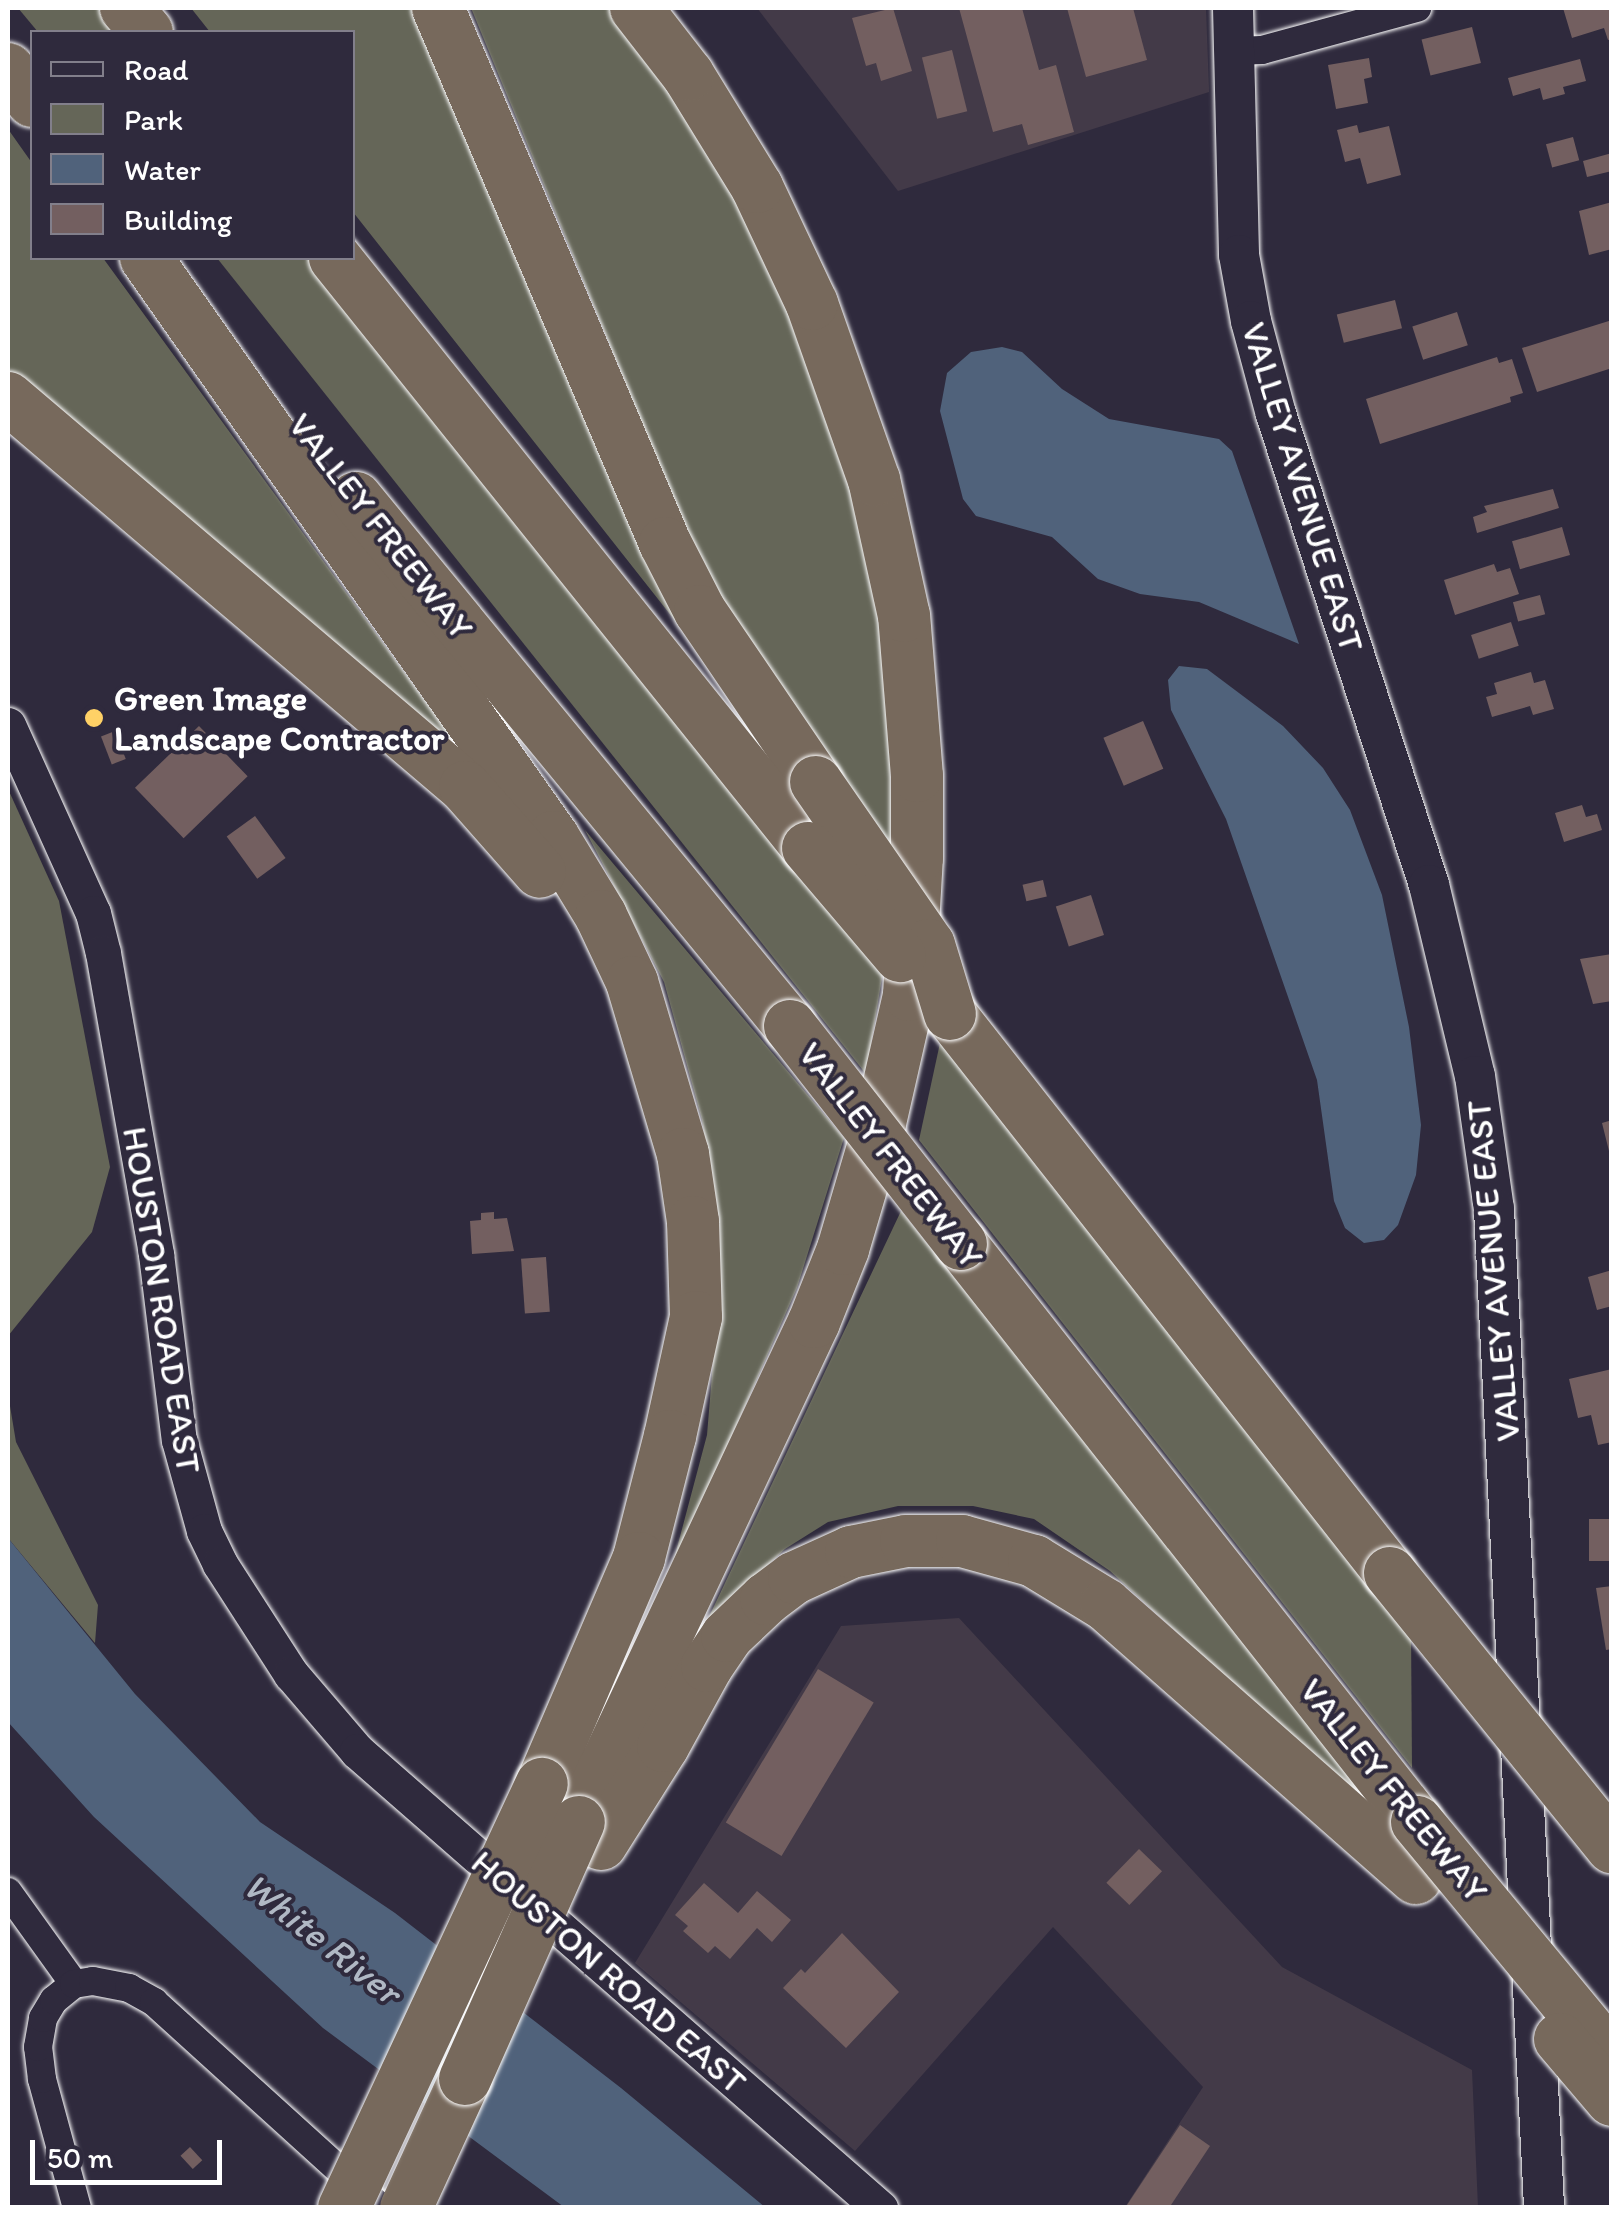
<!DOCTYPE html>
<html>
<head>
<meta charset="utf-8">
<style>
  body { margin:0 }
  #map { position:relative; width:1619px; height:2215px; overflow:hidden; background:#2f2a3d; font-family:Itim,sans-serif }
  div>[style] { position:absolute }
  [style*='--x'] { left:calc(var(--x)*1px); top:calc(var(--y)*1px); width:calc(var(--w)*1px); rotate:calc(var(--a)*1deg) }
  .built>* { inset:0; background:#433a48 }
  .green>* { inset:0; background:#656658 }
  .water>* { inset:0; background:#50627b }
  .building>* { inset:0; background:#735f60; transform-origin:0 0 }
  .roads { filter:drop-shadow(0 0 2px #fff) drop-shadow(0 0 2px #fff) }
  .minor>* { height:28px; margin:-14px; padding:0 14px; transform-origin:14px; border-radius:14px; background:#2f2a3d }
  .tertiary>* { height:35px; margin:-17.5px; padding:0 17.5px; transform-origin:17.5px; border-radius:17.5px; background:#2f2a3d }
  .secondary>* { height:40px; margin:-20px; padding:0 20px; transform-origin:20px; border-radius:20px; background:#2f2a3d }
  .motorway>* { height:52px; margin:-26px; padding:0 26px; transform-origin:26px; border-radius:26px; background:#77695c }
  .bridges { filter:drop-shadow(0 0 2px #fff) drop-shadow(0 0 2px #fff) }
  .motorway-bridge>* { height:52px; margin:-26px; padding:0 26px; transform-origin:26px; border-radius:26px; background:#77695c }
  .dots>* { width:28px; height:28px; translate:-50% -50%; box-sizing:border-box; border:5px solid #2f2a3d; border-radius:50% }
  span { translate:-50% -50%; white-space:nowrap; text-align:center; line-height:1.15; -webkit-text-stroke:8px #2f2a3d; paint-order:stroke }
  .street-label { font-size:35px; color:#fff }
  .poi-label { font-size:35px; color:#fff; font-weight:700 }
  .left { translate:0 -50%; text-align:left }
  .water-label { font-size:38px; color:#b0b8c4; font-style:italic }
  .frame { position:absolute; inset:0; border:10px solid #fff; pointer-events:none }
  .legend { position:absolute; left:30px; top:30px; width:325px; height:230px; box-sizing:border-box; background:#2f2a3d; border:2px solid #827f8b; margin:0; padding:12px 18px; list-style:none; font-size:30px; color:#fff }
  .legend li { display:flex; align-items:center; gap:20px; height:50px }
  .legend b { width:50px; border:2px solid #827f8b }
  .scale { position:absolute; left:30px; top:2140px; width:192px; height:45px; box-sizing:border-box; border:5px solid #fff; border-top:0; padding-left:12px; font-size:30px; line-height:35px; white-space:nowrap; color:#fff; -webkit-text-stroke:8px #2f2a3d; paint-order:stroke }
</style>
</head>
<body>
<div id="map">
  <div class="built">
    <i style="clip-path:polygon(757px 8px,1206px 8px,1209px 92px,898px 191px)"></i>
    <i style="clip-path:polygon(959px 1618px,1282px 1967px,1472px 2070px,1478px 2207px,1125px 2207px,1203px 2087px,1053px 1927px,855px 2151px,635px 1963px,841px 1626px)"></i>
  </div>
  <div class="green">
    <i style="clip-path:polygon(18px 8px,111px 8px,131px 32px,38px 32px)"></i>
    <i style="clip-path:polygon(191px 8px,415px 8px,695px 646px,353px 212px,352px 32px,210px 32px)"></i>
    <i style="clip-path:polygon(471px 8px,612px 8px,682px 102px,784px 284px,852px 482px,874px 590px,889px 694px,892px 854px,717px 591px,682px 520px)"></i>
    <i style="clip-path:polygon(8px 129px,32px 163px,32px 258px,103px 258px,479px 775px,8px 372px)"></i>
    <i style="clip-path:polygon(217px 258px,311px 258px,883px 972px,866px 1074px)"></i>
    <i style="clip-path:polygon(8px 789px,59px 901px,110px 1167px,92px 1232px,8px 1336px)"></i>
    <i style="clip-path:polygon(585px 830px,844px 1138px,797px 1288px,669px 1578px,707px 1435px,714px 1350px,713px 1187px,702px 1120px,664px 982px)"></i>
    <i style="clip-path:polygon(940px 1043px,1411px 1629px,1412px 1768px,919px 1140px)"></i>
    <i style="clip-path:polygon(901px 1211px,1393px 1824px,1300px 1745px,1110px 1571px,1034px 1519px,973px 1506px,898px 1506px,828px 1522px,785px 1549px,707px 1621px)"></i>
    <i style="clip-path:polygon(8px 1394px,16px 1442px,98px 1605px,95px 1643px,8px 1538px)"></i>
  </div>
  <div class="water">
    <i style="clip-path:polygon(1002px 347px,1022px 352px,1062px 389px,1109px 419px,1219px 439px,1232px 451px,1299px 644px,1199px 602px,1140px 594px,1098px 579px,1052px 537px,976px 516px,963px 499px,940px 411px,947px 373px,971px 352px)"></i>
    <i style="clip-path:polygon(1179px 666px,1207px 669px,1283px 726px,1323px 768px,1350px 810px,1382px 895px,1409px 1027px,1421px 1125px,1416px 1175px,1398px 1225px,1384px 1240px,1364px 1243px,1345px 1228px,1334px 1201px,1317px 1080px,1226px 819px,1171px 710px,1168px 680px)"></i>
    <i style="clip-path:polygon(8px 1538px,135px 1694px,260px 1822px,395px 1913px,621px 2088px,765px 2207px,564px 2207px,323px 2028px,94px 1817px,8px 1722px)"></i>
  </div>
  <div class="building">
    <i style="clip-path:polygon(893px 8px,912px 71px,881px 81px,876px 63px,866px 66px,852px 18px)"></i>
    <i style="clip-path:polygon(959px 8px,1022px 8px,1039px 70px,1056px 65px,1074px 132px,1028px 145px,1022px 124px,993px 132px)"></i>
    <i style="clip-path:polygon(1067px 8px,1133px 8px,1147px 60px,1086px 77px)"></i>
    <i style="clip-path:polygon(1563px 8px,1612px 8px,1612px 39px,1608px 40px,1604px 28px,1572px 38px)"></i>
    <i style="left:1472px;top:27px;width:37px;height:52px;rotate:76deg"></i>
    <i style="left:952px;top:50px;width:63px;height:31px;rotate:76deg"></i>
    <i style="clip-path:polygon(1369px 58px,1372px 77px,1364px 79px,1368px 103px,1336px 109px,1328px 65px)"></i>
    <i style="clip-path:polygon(1580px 59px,1586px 81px,1563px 87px,1565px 94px,1543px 100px,1540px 88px,1513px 96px,1508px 78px)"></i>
    <i style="clip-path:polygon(1357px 125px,1359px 133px,1389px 126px,1401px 175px,1367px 184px,1360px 158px,1345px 162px,1337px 130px)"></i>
    <i style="left:1573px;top:137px;width:24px;height:28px;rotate:75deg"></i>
    <i style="clip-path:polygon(1612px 153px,1612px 171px,1587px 177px,1583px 161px)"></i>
    <i style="clip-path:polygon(1612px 202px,1612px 249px,1589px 255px,1579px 211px)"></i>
    <i style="left:1395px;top:300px;width:29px;height:60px;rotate:76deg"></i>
    <i style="left:1457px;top:312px;width:35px;height:47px;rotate:72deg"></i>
    <i style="clip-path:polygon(1612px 320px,1612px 368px,1537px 392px,1522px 348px)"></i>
    <i style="clip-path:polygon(1497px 357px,1499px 363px,1512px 359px,1523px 393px,1510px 397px,1511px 402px,1380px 444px,1366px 399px)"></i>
    <i style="clip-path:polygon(1553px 489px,1559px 508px,1477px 533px,1473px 517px,1487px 512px,1484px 506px)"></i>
    <i style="left:1562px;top:527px;width:29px;height:52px;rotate:74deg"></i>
    <i style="clip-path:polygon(1494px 564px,1497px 572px,1510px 568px,1519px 594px,1455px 615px,1444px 580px)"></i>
    <i style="left:1540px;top:595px;width:20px;height:28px;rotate:75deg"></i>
    <i style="left:1511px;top:622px;width:25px;height:42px;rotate:72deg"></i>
    <i style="clip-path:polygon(1531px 672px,1534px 683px,1545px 680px,1554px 709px,1533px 715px,1530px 706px,1492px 717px,1486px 697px,1497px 694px,1494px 683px)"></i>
    <i style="left:1143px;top:721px;width:52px;height:43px;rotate:67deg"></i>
    <i style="left:199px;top:726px;width:70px;height:89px;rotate:46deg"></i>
    <i style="left:115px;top:731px;width:30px;height:15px;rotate:69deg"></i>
    <i style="clip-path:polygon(1582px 805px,1586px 817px,1597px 814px,1602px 830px,1564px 842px,1555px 813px)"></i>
    <i style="left:255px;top:816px;width:52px;height:35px;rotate:54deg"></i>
    <i style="left:1043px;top:880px;width:17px;height:21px;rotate:77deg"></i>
    <i style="left:1091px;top:895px;width:42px;height:37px;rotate:72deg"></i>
    <i style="clip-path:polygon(1612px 954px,1612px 1001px,1593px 1004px,1580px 959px)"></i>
    <i style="clip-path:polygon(1612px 1120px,1612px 1155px,1610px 1155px,1602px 1123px)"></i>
    <i style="clip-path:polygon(494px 1212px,494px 1219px,507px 1218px,514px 1251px,472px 1254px,470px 1221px,481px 1220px,481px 1213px)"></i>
    <i style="left:546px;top:1257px;width:55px;height:25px;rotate:86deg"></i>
    <i style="clip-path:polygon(1612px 1270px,1612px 1306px,1597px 1310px,1588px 1277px)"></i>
    <i style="clip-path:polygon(1612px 1369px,1612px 1442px,1598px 1445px,1591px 1415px,1578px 1418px,1569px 1379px)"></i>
    <i style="left:1612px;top:1519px;width:42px;height:23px;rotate:90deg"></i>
    <i style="clip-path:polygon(1612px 1586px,1612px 1649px,1606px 1650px,1596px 1588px)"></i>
    <i style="left:818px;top:1669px;width:65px;height:179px;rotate:31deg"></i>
    <i style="left:1139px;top:1849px;width:32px;height:47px;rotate:44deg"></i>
    <i style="clip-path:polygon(704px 1883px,738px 1913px,757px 1891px,791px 1920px,772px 1942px,757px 1928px,730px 1959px,715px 1946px,708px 1953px,683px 1931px,688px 1926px,675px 1915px)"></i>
    <i style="clip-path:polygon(842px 1933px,899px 1992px,846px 2048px,783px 1988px,801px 1969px,805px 1973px)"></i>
    <i style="clip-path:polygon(1180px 2125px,1210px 2146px,1169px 2208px,1125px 2208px)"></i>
    <i style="left:190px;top:2147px;width:18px;height:13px;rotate:47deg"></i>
  </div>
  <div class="roads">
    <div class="minor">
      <i style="--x:1234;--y:51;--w:28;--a:-2"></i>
      <i style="--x:1262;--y:50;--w:161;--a:-15.2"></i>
      <i style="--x:8;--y:1892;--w:113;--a:54.3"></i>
      <i style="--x:77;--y:2208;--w:134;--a:-105.2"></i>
      <i style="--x:42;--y:2079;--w:32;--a:-97"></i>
      <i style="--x:38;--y:2047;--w:29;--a:-80"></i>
      <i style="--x:43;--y:2018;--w:21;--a:-59"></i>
      <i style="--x:54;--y:2000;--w:26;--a:-39"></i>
      <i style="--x:74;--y:1984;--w:19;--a:-9"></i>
      <i style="--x:93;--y:1981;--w:37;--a:11"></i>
      <i style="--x:129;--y:1988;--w:29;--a:29"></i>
      <i style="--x:154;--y:2002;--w:307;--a:42.2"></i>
    </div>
    <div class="tertiary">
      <i style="--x:8;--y:725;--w:206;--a:65.7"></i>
      <i style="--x:93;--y:913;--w:41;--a:76"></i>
      <i style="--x:103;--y:953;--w:306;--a:80"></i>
      <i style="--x:156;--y:1254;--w:187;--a:83"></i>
      <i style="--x:179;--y:1440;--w:94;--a:74.6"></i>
      <i style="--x:204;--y:1531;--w:37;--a:64"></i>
      <i style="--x:220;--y:1564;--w:131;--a:57.2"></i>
      <i style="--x:291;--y:1674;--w:101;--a:49.4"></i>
      <i style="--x:357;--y:1751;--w:695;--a:41.15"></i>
    </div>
    <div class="secondary">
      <i style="--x:1233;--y:8;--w:247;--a:88.6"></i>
      <i style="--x:1239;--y:255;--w:67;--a:79.7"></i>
      <i style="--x:1251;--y:321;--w:96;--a:75"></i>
      <i style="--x:1276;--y:414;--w:495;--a:72"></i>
      <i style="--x:1429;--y:885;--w:196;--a:76.5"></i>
      <i style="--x:1475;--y:1076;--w:134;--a:81.9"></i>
      <i style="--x:1494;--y:1209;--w:1000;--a:87.13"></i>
    </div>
    <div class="motorway">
      <i style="--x:126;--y:8;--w:32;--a:49"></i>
      <i style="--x:438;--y:8;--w:581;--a:67.01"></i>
      <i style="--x:665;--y:543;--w:76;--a:62.8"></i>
      <i style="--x:700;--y:611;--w:207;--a:55.8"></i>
      <i style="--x:8;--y:69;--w:40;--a:53"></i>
      <i style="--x:146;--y:258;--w:708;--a:54.9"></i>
      <i style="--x:553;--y:837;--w:92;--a:58.7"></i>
      <i style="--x:601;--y:916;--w:73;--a:64.8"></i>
      <i style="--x:632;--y:982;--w:179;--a:73.5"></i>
      <i style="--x:683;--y:1154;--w:69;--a:81.6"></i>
      <i style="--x:693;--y:1222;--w:95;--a:88.2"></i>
      <i style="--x:696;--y:1317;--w:122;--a:102.3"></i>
      <i style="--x:670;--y:1436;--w:126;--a:104.3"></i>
      <i style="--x:639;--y:1558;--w:246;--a:113.2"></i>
      <i style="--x:335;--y:258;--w:756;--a:51.28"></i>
      <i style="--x:8;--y:398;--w:600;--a:40.4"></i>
      <i style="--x:465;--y:787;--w:113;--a:48.6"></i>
      <i style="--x:356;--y:498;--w:683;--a:50.58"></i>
      <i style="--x:950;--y:1014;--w:711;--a:51.79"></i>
      <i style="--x:961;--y:1244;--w:736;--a:51.73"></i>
      <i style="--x:579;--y:1822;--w:552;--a:-64.83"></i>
      <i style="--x:814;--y:1322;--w:79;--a:-68.3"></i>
      <i style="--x:843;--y:1249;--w:131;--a:-73.6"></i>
      <i style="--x:880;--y:1123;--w:131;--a:-77.2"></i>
      <i style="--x:909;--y:995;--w:137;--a:-86.7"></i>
      <i style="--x:917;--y:858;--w:82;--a:-90"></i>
      <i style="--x:917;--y:776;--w:161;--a:-94.6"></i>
      <i style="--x:904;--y:616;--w:139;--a:-102.4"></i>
      <i style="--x:874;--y:480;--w:187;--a:-109.4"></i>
      <i style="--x:812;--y:304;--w:129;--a:-115.2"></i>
      <i style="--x:757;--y:187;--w:132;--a:-121.6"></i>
      <i style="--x:688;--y:75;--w:85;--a:-127.8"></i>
      <i style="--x:601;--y:1844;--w:116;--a:-57.7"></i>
      <i style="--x:663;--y:1746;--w:91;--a:-61.2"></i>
      <i style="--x:707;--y:1666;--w:36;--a:-56"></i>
      <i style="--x:727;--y:1636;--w:54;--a:-43.5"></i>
      <i style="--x:766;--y:1599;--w:35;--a:-37"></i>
      <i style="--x:794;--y:1578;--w:63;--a:-24.5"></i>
      <i style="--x:851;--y:1552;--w:56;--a:-11.3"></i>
      <i style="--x:906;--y:1541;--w:56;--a:0"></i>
      <i style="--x:962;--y:1541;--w:75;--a:15.5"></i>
      <i style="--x:1034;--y:1561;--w:84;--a:31.4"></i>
      <i style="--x:1106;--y:1605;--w:413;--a:41.4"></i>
      <i style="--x:406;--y:2208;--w:142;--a:-65.4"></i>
    </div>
  </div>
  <div class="bridges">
    <div class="motorway-bridge">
      <i style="--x:816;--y:782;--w:198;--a:55.3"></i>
      <i style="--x:929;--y:945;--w:72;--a:73.1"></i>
      <i style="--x:808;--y:848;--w:142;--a:49.6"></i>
      <i style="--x:790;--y:1026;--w:277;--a:51.9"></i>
      <i style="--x:1390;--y:1573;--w:353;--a:51"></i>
      <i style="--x:1417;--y:1822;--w:306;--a:50.4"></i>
      <i style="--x:1560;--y:2039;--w:80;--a:49.6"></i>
      <i style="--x:465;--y:2079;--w:281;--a:-66.1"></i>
      <i style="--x:344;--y:2208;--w:468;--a:-65"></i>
    </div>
  </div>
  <div class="dots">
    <i style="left:94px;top:718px;background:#ffd166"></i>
  </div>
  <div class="street-label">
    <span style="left:1303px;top:487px;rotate:73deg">VALLEY AVENUE EAST</span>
    <span style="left:381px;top:526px;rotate:52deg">VALLEY FREEWAY</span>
    <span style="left:891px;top:1155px;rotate:52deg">VALLEY FREEWAY</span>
    <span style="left:1493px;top:1271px;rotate:-95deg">VALLEY AVENUE EAST</span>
    <span style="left:162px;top:1300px;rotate:81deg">HOUSTON ROAD EAST</span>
    <span style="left:1394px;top:1790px;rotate:51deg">VALLEY FREEWAY</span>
    <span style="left:609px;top:1972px;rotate:41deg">HOUSTON ROAD EAST</span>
  </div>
  <div class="poi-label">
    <span class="left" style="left:114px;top:718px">Green Image<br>Landscape Contractor</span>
  </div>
  <div class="water-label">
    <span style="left:322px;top:1939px;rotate:38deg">White River</span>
  </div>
  <div class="frame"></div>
  <ul class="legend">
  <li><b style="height:12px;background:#2f2a3d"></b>Road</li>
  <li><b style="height:28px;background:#656658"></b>Park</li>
  <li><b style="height:28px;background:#50627b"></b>Water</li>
  <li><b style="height:28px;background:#735f60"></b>Building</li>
  </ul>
  <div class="scale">50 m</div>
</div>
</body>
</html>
